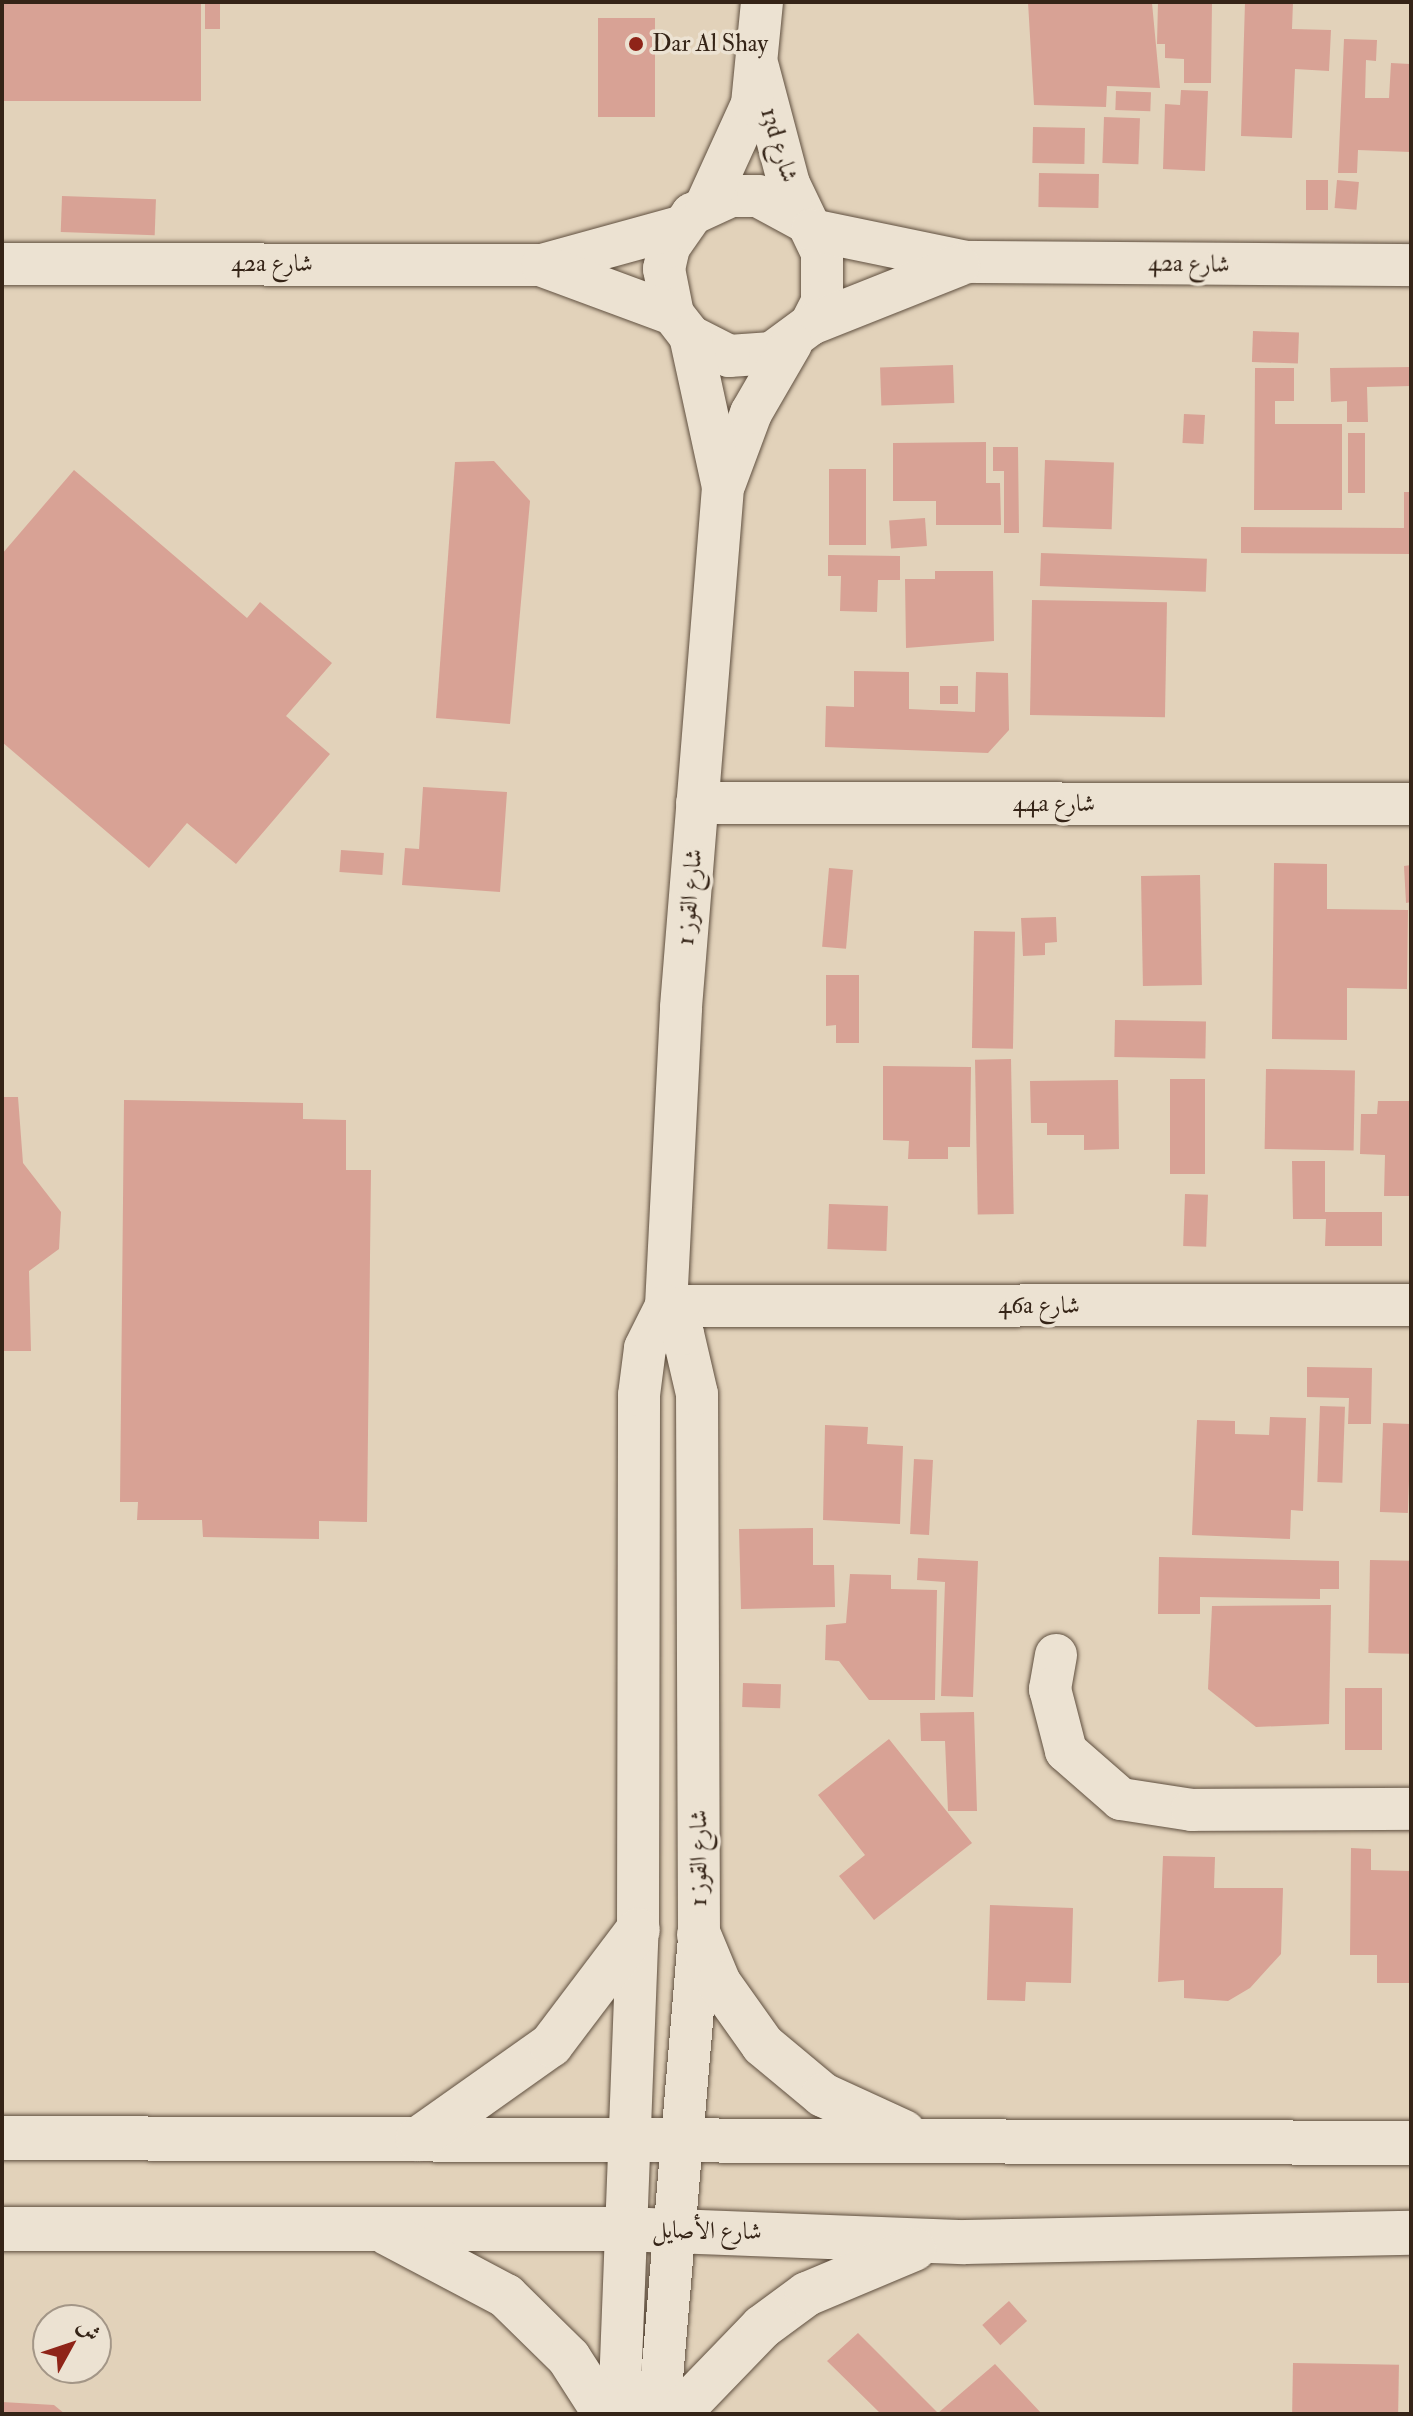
<!DOCTYPE html>
<html>
<head>
<meta charset="utf-8">
<style>
  body { margin:0 }
  #map { position:relative; width:1413px; height:2416px; overflow:hidden; background:#e2d2ba; font-family:"IM FELL Double Pica",Amiri,serif }
  div>[style] { position:absolute }
  [style*='--x'] { left:calc(var(--x)*1px); top:calc(var(--y)*1px); width:calc(var(--w)*1px); rotate:calc(var(--a)*1deg) }
  .building>* { inset:0; background:#d8a295; transform-origin:0 0 }
  .roads { filter:drop-shadow(0 0 2px #605040) drop-shadow(0 0 2px #605040) }
  .street>* { height:42px; margin:-21px; padding:0 21px; transform-origin:21px; border-radius:21px; background:#ece2d2 }
  .secondary>* { height:44px; margin:-22px; padding:0 22px; transform-origin:22px; border-radius:22px; background:#ece2d2 }
  .dots>* { width:22px; height:22px; translate:-50% -50%; box-sizing:border-box; border:4px solid #ece2d2; border-radius:50% }
  span { translate:-50% -50%; white-space:nowrap; text-align:center; line-height:1.15; -webkit-text-stroke:7px #ece2d2; paint-order:stroke }
  .poi-label { font-size:24px; color:#352417 }
  .left { translate:0 -50%; text-align:left }
  .street-label { font-size:24px; color:#352417 }
  .frame { position:absolute; inset:0; border:4px solid #352417; pointer-events:none }
  .north { position:absolute; left:32px; top:2304px; width:80px; height:80px; box-sizing:border-box; background:#ece2d2; border:2px solid #a39687; border-radius:50%; rotate:50deg; font-size:22px; font-weight:700; line-height:32px; text-align:center; color:#352417 }
  .north::after { content:''; display:block; margin:auto; width:28px; height:36px; background:#8f2418; clip-path:polygon(50% 0,100% 100%,50% 72%,0 100%) }
</style>
</head>
<body>
<div id="map">
  <div class="building">
    <i style="left:2px;top:2px;width:199px;height:99px"></i>
    <i style="left:205px;top:2px;width:15px;height:27px"></i>
    <i style="clip-path:polygon(1028px 2px,1152px 3px,1160px 88px,1107px 86px,1106px 107px,1034px 105px)"></i>
    <i style="clip-path:polygon(1158px 2px,1212px 2px,1211px 83px,1184px 83px,1184px 59px,1165px 58px,1165px 44px,1157px 44px)"></i>
    <i style="clip-path:polygon(1245px 2px,1293px 2px,1292px 29px,1331px 30px,1329px 71px,1295px 69px,1292px 138px,1241px 136px)"></i>
    <i style="left:598px;top:18px;width:57px;height:99px"></i>
    <i style="clip-path:polygon(1344px 39px,1377px 40px,1376px 61px,1366px 60px,1365px 98px,1389px 98px,1391px 63px,1410px 64px,1411px 152px,1358px 150px,1357px 173px,1338px 173px)"></i>
    <i style="clip-path:polygon(1181px 90px,1208px 91px,1205px 171px,1163px 169px,1165px 104px,1180px 105px)"></i>
    <i style="left:1116px;top:91px;width:35px;height:19px;rotate:2deg"></i>
    <i style="left:1104px;top:117px;width:36px;height:46px;rotate:2deg"></i>
    <i style="left:1033px;top:127px;width:52px;height:36px;rotate:1deg"></i>
    <i style="left:1039px;top:173px;width:60px;height:34px;rotate:1deg"></i>
    <i style="left:1306px;top:180px;width:22px;height:30px"></i>
    <i style="left:1337px;top:180px;width:22px;height:28px;rotate:5deg"></i>
    <i style="left:62px;top:196px;width:94px;height:36px;rotate:2deg"></i>
    <i style="left:1253px;top:331px;width:46px;height:31px;rotate:2deg"></i>
    <i style="left:953px;top:365px;width:38px;height:73px;rotate:88deg"></i>
    <i style="clip-path:polygon(1411px 367px,1411px 386px,1367px 387px,1368px 422px,1347px 422px,1347px 401px,1331px 402px,1330px 368px)"></i>
    <i style="clip-path:polygon(1255px 368px,1294px 368px,1294px 401px,1275px 401px,1275px 424px,1342px 424px,1342px 510px,1254px 510px)"></i>
    <i style="left:1184px;top:414px;width:21px;height:29px;rotate:3deg"></i>
    <i style="left:1348px;top:433px;width:17px;height:60px"></i>
    <i style="clip-path:polygon(986px 442px,986px 483px,1000px 483px,1001px 525px,936px 525px,936px 501px,893px 501px,893px 443px)"></i>
    <i style="clip-path:polygon(993px 447px,1018px 447px,1019px 533px,1004px 533px,1004px 471px,993px 471px)"></i>
    <i style="left:1045px;top:460px;width:69px;height:67px;rotate:2deg"></i>
    <i style="clip-path:polygon(494px 461px,530px 501px,510px 724px,436px 718px,455px 462px)"></i>
    <i style="left:829px;top:469px;width:37px;height:76px"></i>
    <i style="clip-path:polygon(74px 470px,247px 618px,260px 602px,332px 663px,286px 716px,330px 754px,236px 864px,187px 823px,149px 868px,2px 742px,2px 554px)"></i>
    <i style="clip-path:polygon(1404px 492px,1411px 492px,1411px 554px,1241px 553px,1241px 527px,1404px 528px)"></i>
    <i style="left:925px;top:518px;width:28px;height:36px;rotate:86deg"></i>
    <i style="left:1041px;top:553px;width:166px;height:33px;rotate:2deg"></i>
    <i style="clip-path:polygon(828px 555px,900px 556px,900px 580px,878px 580px,877px 612px,840px 611px,841px 576px,828px 576px)"></i>
    <i style="clip-path:polygon(935px 571px,993px 571px,994px 641px,906px 648px,905px 579px,935px 579px)"></i>
    <i style="left:1032px;top:600px;width:135px;height:115px;rotate:1deg"></i>
    <i style="clip-path:polygon(854px 671px,909px 672px,909px 709px,975px 712px,976px 672px,1008px 673px,1009px 730px,988px 753px,825px 747px,826px 706px,854px 707px)"></i>
    <i style="left:940px;top:686px;width:18px;height:18px"></i>
    <i style="clip-path:polygon(423px 787px,507px 792px,500px 892px,402px 885px,405px 848px,419px 849px)"></i>
    <i style="left:341px;top:850px;width:43px;height:22px;rotate:4deg"></i>
    <i style="clip-path:polygon(1274px 863px,1327px 864px,1327px 909px,1408px 910px,1407px 989px,1347px 988px,1347px 1040px,1272px 1039px)"></i>
    <i style="clip-path:polygon(1411px 865px,1411px 902px,1406px 903px,1404px 866px)"></i>
    <i style="left:829px;top:868px;width:24px;height:79px;rotate:5deg"></i>
    <i style="left:1200px;top:875px;width:110px;height:59px;rotate:89deg"></i>
    <i style="clip-path:polygon(1056px 917px,1057px 942px,1045px 943px,1045px 955px,1023px 956px,1021px 918px)"></i>
    <i style="left:974px;top:931px;width:41px;height:117px;rotate:1deg"></i>
    <i style="clip-path:polygon(826px 975px,859px 975px,859px 1043px,836px 1043px,836px 1025px,826px 1026px)"></i>
    <i style="left:1115px;top:1020px;width:91px;height:37px;rotate:1deg"></i>
    <i style="left:1011px;top:1059px;width:155px;height:36px;rotate:89deg"></i>
    <i style="clip-path:polygon(883px 1066px,971px 1067px,970px 1147px,948px 1147px,948px 1159px,908px 1159px,909px 1141px,883px 1140px)"></i>
    <i style="left:1266px;top:1069px;width:89px;height:80px;rotate:1deg"></i>
    <i style="left:1205px;top:1079px;width:95px;height:35px;rotate:90deg"></i>
    <i style="clip-path:polygon(1118px 1080px,1119px 1149px,1084px 1150px,1084px 1135px,1047px 1135px,1047px 1123px,1031px 1123px,1030px 1081px)"></i>
    <i style="clip-path:polygon(2px 1097px,18px 1097px,23px 1163px,61px 1212px,59px 1249px,29px 1271px,31px 1351px,2px 1351px)"></i>
    <i style="clip-path:polygon(124px 1100px,303px 1103px,303px 1119px,346px 1120px,346px 1170px,371px 1170px,367px 1522px,319px 1521px,319px 1539px,203px 1537px,202px 1520px,137px 1520px,138px 1502px,120px 1502px)"></i>
    <i style="clip-path:polygon(1378px 1101px,1411px 1101px,1411px 1196px,1384px 1196px,1385px 1155px,1360px 1154px,1361px 1114px,1377px 1114px)"></i>
    <i style="clip-path:polygon(1292px 1161px,1325px 1161px,1325px 1212px,1382px 1212px,1382px 1246px,1325px 1246px,1326px 1219px,1293px 1219px)"></i>
    <i style="left:1185px;top:1194px;width:23px;height:52px;rotate:2deg"></i>
    <i style="left:829px;top:1204px;width:59px;height:45px;rotate:2deg"></i>
    <i style="clip-path:polygon(1307px 1367px,1372px 1368px,1371px 1424px,1348px 1424px,1349px 1398px,1307px 1397px)"></i>
    <i style="left:1320px;top:1406px;width:25px;height:76px;rotate:2deg"></i>
    <i style="clip-path:polygon(1270px 1417px,1306px 1418px,1303px 1511px,1291px 1510px,1290px 1539px,1192px 1535px,1197px 1420px,1235px 1421px,1235px 1434px,1269px 1435px)"></i>
    <i style="left:1383px;top:1423px;width:28px;height:89px;rotate:2deg"></i>
    <i style="clip-path:polygon(825px 1425px,868px 1427px,867px 1444px,903px 1446px,900px 1524px,823px 1520px)"></i>
    <i style="left:914px;top:1459px;width:19px;height:75px;rotate:3deg"></i>
    <i style="clip-path:polygon(813px 1528px,813px 1565px,834px 1565px,835px 1607px,741px 1609px,739px 1529px)"></i>
    <i style="clip-path:polygon(1159px 1557px,1339px 1561px,1339px 1589px,1320px 1589px,1320px 1599px,1200px 1597px,1200px 1614px,1158px 1614px)"></i>
    <i style="clip-path:polygon(918px 1558px,978px 1561px,973px 1697px,941px 1696px,945px 1582px,917px 1580px)"></i>
    <i style="left:1370px;top:1560px;width:41px;height:93px;rotate:1deg"></i>
    <i style="clip-path:polygon(850px 1574px,891px 1575px,891px 1589px,937px 1590px,935px 1700px,869px 1700px,839px 1661px,825px 1660px,826px 1625px,846px 1623px)"></i>
    <i style="clip-path:polygon(1331px 1605px,1329px 1724px,1256px 1727px,1208px 1689px,1212px 1606px)"></i>
    <i style="left:743px;top:1683px;width:38px;height:24px;rotate:2deg"></i>
    <i style="left:1345px;top:1688px;width:37px;height:62px"></i>
    <i style="clip-path:polygon(974px 1712px,977px 1811px,948px 1811px,945px 1741px,921px 1741px,920px 1713px)"></i>
    <i style="clip-path:polygon(889px 1739px,972px 1843px,874px 1920px,839px 1876px,865px 1855px,818px 1795px)"></i>
    <i style="clip-path:polygon(1351px 1848px,1371px 1849px,1371px 1870px,1411px 1871px,1411px 1983px,1377px 1983px,1377px 1955px,1350px 1955px)"></i>
    <i style="clip-path:polygon(1163px 1856px,1215px 1857px,1214px 1888px,1283px 1888px,1281px 1954px,1250px 1988px,1228px 2001px,1184px 1998px,1184px 1980px,1158px 1982px)"></i>
    <i style="clip-path:polygon(990px 1905px,1073px 1908px,1071px 1983px,1026px 1982px,1025px 2001px,987px 2000px)"></i>
    <i style="left:1009px;top:2301px;width:27px;height:36px;rotate:48deg"></i>
    <i style="clip-path:polygon(858px 2333px,938px 2413px,995px 2364px,1042px 2414px,881px 2414px,827px 2361px)"></i>
    <i style="left:1293px;top:2363px;width:106px;height:51px;rotate:1deg"></i>
    <i style="clip-path:polygon(2px 2402px,54px 2405px,65px 2414px,2px 2414px)"></i>
  </div>
  <div class="roads">
    <div class="street">
      <i style="--x:758;--y:67;--w:121;--a:75.2"></i>
      <i style="--x:789;--y:184;--w:76;--a:64.4"></i>
      <i style="--x:822;--y:253;--w:49;--a:90"></i>
      <i style="--x:822;--y:302;--w:25;--a:117"></i>
      <i style="--x:811;--y:324;--w:49;--a:143.4"></i>
      <i style="--x:772;--y:353;--w:43;--a:176"></i>
      <i style="--x:729;--y:356;--w:44;--a:-152.9"></i>
      <i style="--x:690;--y:336;--w:28;--a:-128"></i>
      <i style="--x:673;--y:314;--w:46;--a:-101.3"></i>
      <i style="--x:664;--y:269;--w:23;--a:-77"></i>
      <i style="--x:669;--y:247;--w:40;--a:-55.1"></i>
      <i style="--x:692;--y:214;--w:43;--a:-24.8"></i>
      <i style="--x:731;--y:196;--w:27;--a:0"></i>
      <i style="--x:758;--y:196;--w:52;--a:28.5"></i>
      <i style="--x:706;--y:205;--w:111;--a:-65.5"></i>
      <i style="--x:752;--y:104;--w:102;--a:-84.4"></i>
      <i style="--x:812;--y:230;--w:158;--a:11.7"></i>
      <i style="--x:967;--y:262;--w:444;--a:0.4"></i>
      <i style="--x:2;--y:264;--w:540;--a:0.11"></i>
      <i style="--x:542;--y:265;--w:143;--a:-15.4"></i>
      <i style="--x:543;--y:266;--w:139;--a:20.3"></i>
      <i style="--x:811;--y:324;--w:159;--a:-21.7"></i>
      <i style="--x:725;--y:483;--w:75;--a:-69.6"></i>
      <i style="--x:751;--y:413;--w:80;--a:-59.9"></i>
      <i style="--x:697;--y:803;--w:714;--a:0.08"></i>
      <i style="--x:666;--y:1306;--w:745;--a:-0.08"></i>
      <i style="--x:1056;--y:1655;--w:35;--a:100"></i>
      <i style="--x:1050;--y:1689;--w:64;--a:75.5"></i>
      <i style="--x:1066;--y:1751;--w:73;--a:41.1"></i>
      <i style="--x:1121;--y:1799;--w:72;--a:8.8"></i>
      <i style="--x:1192;--y:1810;--w:219;--a:-0.3"></i>
      <i style="--x:619;--y:2414;--w:484;--a:-87.8"></i>
      <i style="--x:638;--y:1930;--w:535;--a:-89.89"></i>
      <i style="--x:639;--y:1395;--w:47;--a:-82.7"></i>
      <i style="--x:645;--y:1348;--w:47;--a:-63.4"></i>
      <i style="--x:666;--y:1306;--w:299;--a:-87.1"></i>
      <i style="--x:681;--y:1007;--w:522;--a:-85.38"></i>
      <i style="--x:723;--y:487;--w:155;--a:-102.3"></i>
      <i style="--x:659;--y:2414;--w:481;--a:-85.2"></i>
      <i style="--x:699;--y:1935;--w:541;--a:-90.21"></i>
      <i style="--x:697;--y:1394;--w:62;--a:-103.1"></i>
      <i style="--x:683;--y:1334;--w:33;--a:-121"></i>
    </div>
    <div class="secondary">
      <i style="--x:699;--y:1935;--w:52;--a:67.4"></i>
      <i style="--x:719;--y:1983;--w:76;--a:54.6"></i>
      <i style="--x:763;--y:2045;--w:78;--a:39.8"></i>
      <i style="--x:823;--y:2095;--w:89;--a:24.6"></i>
      <i style="--x:2;--y:2138;--w:1409;--a:0.2"></i>
      <i style="--x:418;--y:2139;--w:163;--a:-35.3"></i>
      <i style="--x:551;--y:2045;--w:144;--a:-52.9"></i>
      <i style="--x:2;--y:2229;--w:620;--a:0"></i>
      <i style="--x:622;--y:2229;--w:343;--a:2.2"></i>
      <i style="--x:965;--y:2242;--w:446;--a:-1.2"></i>
      <i style="--x:387;--y:2233;--w:135;--a:27.9"></i>
      <i style="--x:506;--y:2296;--w:88;--a:44.5"></i>
      <i style="--x:569;--y:2358;--w:67;--a:57.3"></i>
      <i style="--x:678;--y:2414;--w:121;--a:-46"></i>
      <i style="--x:762;--y:2327;--w:56;--a:-36.3"></i>
      <i style="--x:807;--y:2294;--w:116;--a:-22.8"></i>
    </div>
  </div>
  <div class="dots">
    <i style="left:636px;top:44px;background:#8f2418"></i>
  </div>
  <div class="poi-label">
    <span class="left" style="left:652px;top:44px">Dar Al Shay</span>
  </div>
  <div class="street-label">
    <span style="left:779px;top:145px;rotate:73deg">13d شارع</span>
    <span style="left:272px;top:264px">42a شارع</span>
    <span style="left:1189px;top:264px;rotate:1deg">42a شارع</span>
    <span style="left:1054px;top:804px">44a شارع</span>
    <span style="left:690px;top:897px;rotate:-85deg">شارع القوز 1</span>
    <span style="left:1039px;top:1306px">46a شارع</span>
    <span style="left:699px;top:1858px;rotate:-90deg">شارع القوز 1</span>
    <span style="left:707px;top:2231px;rotate:1deg">شارع الأصايل</span>
  </div>
  <div class="frame"></div>
  <div class="north">ش</div>
</div>
</body>
</html>
